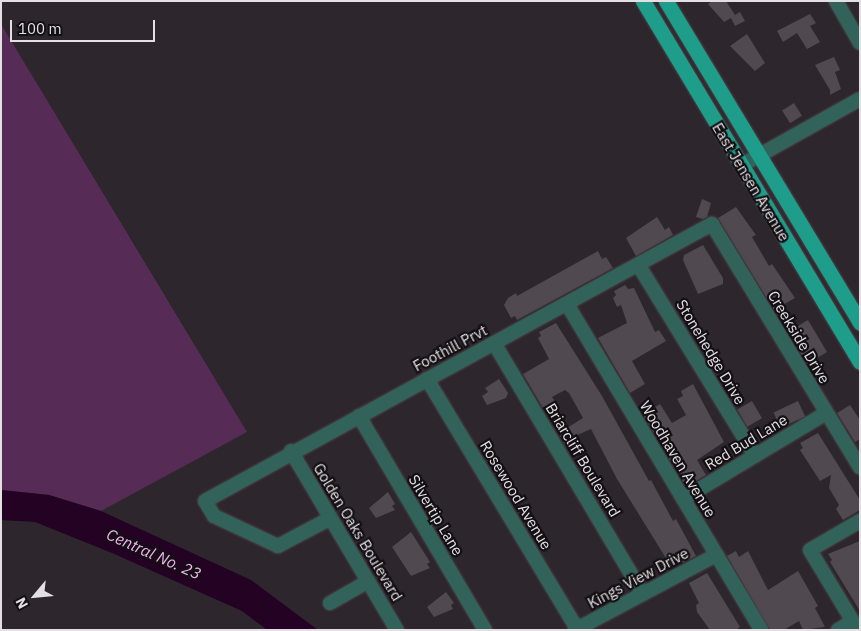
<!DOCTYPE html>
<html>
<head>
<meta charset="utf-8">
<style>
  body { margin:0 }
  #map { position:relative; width:861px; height:631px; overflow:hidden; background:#2d262c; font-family:"IBM Plex Sans",sans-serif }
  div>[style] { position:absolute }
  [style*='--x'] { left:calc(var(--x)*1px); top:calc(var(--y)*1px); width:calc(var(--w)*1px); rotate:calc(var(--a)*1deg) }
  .green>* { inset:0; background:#562b55 }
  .water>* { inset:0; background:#230223 }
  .building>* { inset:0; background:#50494f; transform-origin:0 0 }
  .roads { filter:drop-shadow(0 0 1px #4a4449) drop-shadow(0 0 1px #4a4449) }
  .minor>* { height:14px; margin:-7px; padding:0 7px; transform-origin:7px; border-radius:7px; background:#31635a }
  .major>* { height:15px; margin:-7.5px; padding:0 7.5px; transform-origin:7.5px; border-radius:7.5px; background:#1e9d8a }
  span { translate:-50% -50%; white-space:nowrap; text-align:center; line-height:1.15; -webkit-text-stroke:4.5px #131013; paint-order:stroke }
  .street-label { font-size:15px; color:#e4dfe3 }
  .water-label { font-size:16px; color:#f7adf3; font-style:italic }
  .frame { position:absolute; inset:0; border:2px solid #e4dfe3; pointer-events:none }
  .north { position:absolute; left:10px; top:571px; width:50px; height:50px; -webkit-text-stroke:4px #131013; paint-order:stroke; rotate:242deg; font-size:14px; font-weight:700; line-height:20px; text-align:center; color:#e4dfe3 }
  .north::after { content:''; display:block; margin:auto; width:18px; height:22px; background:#e4dfe3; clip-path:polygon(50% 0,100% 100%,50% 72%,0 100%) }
  .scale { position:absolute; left:10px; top:20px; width:145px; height:22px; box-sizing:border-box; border:2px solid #e4dfe3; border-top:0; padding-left:6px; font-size:15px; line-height:18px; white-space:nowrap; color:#e4dfe3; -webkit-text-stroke:4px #131013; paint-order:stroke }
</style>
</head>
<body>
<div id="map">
  <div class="green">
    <i style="clip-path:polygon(1px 24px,247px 432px,101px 511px,49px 495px,1px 490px)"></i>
  </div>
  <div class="water">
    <i style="clip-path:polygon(1px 490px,49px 495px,101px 511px,251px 580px,318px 630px,267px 630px,242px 611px,112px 553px,35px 522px,1px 520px)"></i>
  </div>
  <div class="building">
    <i style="clip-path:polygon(712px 1px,726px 1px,735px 15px,740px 12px,745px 21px,735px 26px,731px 18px,724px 22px,708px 4px)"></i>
    <i style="clip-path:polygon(810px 14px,816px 23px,810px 26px,820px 42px,807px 49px,797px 33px,783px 42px,777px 31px)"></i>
    <i style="clip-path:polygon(747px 34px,765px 63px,755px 71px,730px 46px)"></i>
    <i style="clip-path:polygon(834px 57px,840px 70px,835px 72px,841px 89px,830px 95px,830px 90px,815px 65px)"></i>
    <i style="left:794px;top:103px;width:15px;height:14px;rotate:58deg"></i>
    <i style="clip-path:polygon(702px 199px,711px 203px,707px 217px,703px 219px,696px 217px)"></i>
    <i style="clip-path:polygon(736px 207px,756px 235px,752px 237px,769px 266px,772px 264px,795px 298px,774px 310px,718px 218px)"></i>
    <i style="clip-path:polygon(657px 217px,665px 230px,669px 227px,673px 235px,636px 256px,626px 238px)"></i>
    <i style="clip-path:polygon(703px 245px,723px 278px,723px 284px,698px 294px,683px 260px,684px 255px)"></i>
    <i style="clip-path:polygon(598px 251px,602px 259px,606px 257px,613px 268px,517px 320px,515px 316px,511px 318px,504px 305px,508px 298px,516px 293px,517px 296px)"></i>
    <i style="clip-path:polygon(625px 285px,628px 289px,634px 288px,655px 332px,659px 330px,666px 341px,632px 361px,645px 384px,630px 393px,598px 338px,627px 323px,621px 305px,617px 307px,613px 298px,616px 295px,614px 291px)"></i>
    <i style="clip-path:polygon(808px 320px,827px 352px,817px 358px,819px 363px,810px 369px,788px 332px)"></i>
    <i style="clip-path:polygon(556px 323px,602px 396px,649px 481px,651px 480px,673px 521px,676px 519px,696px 556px,672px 568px,617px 479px,591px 429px,575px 436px,578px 441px,566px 448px,559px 433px,583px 418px,569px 393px,565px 390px,552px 397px,555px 401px,543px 408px,523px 374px,549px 359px,538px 338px,541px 336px,539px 332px)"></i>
    <i style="clip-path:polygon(499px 379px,508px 393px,506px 398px,487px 405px,482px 396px,488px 392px,485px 388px)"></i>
    <i style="clip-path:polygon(693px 384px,724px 442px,697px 460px,706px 475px,686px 487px,643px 415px,660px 404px,672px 423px,686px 415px,677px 399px,683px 396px,681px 391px)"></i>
    <i style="left:752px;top:401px;width:20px;height:17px;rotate:60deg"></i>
    <i style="left:798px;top:401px;width:17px;height:27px;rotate:65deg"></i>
    <i style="clip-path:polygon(850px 405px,860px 420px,860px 439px,855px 442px,837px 413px)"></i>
    <i style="clip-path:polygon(818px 433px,860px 500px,860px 510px,843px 520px,836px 509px,839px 505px,829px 488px,831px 475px,820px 481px,800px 450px,803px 448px,800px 443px)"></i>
    <i style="clip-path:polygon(388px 492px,395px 504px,392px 506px,395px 510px,376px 518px,369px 508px)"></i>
    <i style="clip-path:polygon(411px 532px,430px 562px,427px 564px,430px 568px,411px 576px,392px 547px)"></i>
    <i style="clip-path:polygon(860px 541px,860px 611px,830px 562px,832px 560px,828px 554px)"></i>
    <i style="clip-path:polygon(736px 551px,739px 557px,748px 551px,768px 590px,798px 571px,818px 606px,815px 608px,825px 627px,803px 630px,799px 621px,784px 630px,770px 630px,727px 556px)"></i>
    <i style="clip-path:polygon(707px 573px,740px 627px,736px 630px,710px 630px,697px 612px,696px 605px,699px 603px,689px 583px)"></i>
    <i style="clip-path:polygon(446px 592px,454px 603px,451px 605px,453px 609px,434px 617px,427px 607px)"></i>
  </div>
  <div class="roads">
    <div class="minor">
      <i style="--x:836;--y:1;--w:48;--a:60.3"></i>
      <i style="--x:742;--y:165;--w:135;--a:-29.2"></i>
      <i style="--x:639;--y:266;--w:222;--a:58.5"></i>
      <i style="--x:567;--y:304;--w:379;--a:59.2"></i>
      <i style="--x:494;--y:343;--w:292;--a:59.3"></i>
      <i style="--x:427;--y:379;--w:292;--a:59"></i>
      <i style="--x:359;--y:416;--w:248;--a:59.5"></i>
      <i style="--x:291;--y:451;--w:208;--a:59.4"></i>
      <i style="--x:683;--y:499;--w:167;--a:-31"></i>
      <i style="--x:329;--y:519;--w:58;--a:152.1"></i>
      <i style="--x:278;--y:546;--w:71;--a:-154.9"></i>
      <i style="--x:214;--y:516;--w:17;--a:-121"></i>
      <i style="--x:205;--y:501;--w:578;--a:-28.65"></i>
      <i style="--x:712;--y:224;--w:285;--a:58.7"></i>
      <i style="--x:330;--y:603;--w:43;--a:-29.6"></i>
      <i style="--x:575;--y:630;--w:160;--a:-28"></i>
      <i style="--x:838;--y:630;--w:17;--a:-31"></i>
      <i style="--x:858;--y:630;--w:93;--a:-121"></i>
      <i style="--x:810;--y:550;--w:58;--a:-30.1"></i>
    </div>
    <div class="major">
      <i style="--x:643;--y:1;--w:421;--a:59"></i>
      <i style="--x:666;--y:1;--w:376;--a:58.9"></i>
    </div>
  </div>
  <div class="street-label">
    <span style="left:751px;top:182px;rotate:59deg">East Jensen Avenue</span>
    <span style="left:799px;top:337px;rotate:59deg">Creekside Drive</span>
    <span style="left:450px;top:348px;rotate:-28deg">Foothill Prvt</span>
    <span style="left:711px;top:352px;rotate:59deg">Stonehedge Drive</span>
    <span style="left:746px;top:442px;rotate:-31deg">Red Bud Lane</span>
    <span style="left:678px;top:459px;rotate:59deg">Woodhaven Avenue</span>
    <span style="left:583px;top:460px;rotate:59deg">Briarcliff Boulevard</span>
    <span style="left:516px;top:495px;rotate:59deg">Rosewood Avenue</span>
    <span style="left:436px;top:515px;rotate:59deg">Silvertip Lane</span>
    <span style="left:358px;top:532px;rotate:59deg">Golden Oaks Boulevard</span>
    <span style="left:638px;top:578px;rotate:-28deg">Kings View Drive</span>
  </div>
  <div class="water-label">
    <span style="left:154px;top:554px;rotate:24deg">Central No. 23</span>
  </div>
  <div class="frame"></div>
  <div class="north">N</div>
  <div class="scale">100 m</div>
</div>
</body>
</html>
